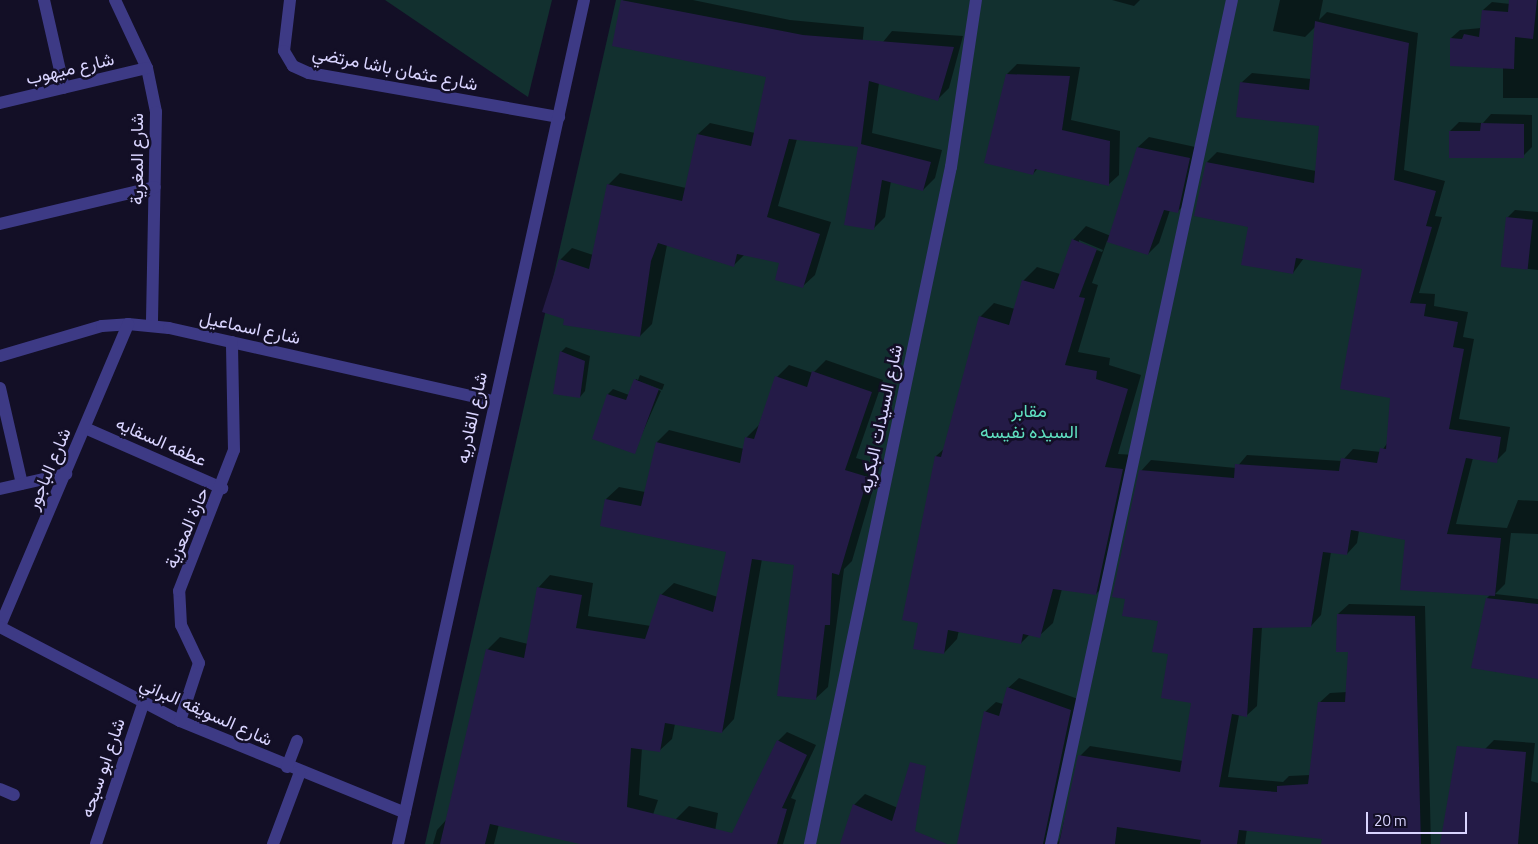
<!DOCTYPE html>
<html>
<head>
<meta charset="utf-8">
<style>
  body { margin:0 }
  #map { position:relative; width:1538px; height:844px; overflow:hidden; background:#130f26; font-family:"Titillium Web",Vazirmatn,sans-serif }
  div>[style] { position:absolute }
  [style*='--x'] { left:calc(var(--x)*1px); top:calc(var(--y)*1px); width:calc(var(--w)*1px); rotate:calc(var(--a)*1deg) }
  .green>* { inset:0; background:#12302f }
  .shadow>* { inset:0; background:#0007; transform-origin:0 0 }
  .building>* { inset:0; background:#241b47; transform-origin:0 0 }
  .service>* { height:12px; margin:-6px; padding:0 6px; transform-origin:6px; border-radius:6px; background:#3d3a85 }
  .minor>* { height:12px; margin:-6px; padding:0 6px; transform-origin:6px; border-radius:6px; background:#3d3a85 }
  .tertiary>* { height:12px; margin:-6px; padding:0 6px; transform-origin:6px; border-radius:6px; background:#3d3a85 }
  span { translate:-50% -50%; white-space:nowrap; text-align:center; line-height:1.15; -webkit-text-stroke:5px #130f26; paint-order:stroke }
  .street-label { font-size:18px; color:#d9d4ff }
  .park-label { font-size:18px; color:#5fe0c0 }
  .scale { position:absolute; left:1366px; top:812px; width:101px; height:22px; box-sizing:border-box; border:2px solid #d9d4ff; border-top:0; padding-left:6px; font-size:15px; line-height:18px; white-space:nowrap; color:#d9d4ff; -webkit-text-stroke:4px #130f26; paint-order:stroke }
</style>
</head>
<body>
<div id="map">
  <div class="green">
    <i style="clip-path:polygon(385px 0,552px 0,528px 97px)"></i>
    <i style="clip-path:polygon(616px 0,1538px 0,1538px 844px,425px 844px)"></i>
  </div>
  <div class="shadow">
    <i style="clip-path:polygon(623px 0,693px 0,790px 20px,864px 27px,860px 70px,892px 31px,963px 36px,949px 88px,938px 99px,879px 83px,872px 133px,942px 150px,935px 178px,923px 190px,891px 181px,885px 217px,873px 229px,859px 146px,797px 139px,778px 206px,831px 222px,815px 275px,803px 286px,780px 262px,745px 254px,733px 266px,667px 245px,652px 324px,640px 336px,560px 260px,572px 248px,593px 255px,608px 185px,620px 173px,686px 188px,698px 134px,710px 123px,755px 133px,768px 76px,614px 45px)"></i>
    <i style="clip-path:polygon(1112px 0,1140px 0,1134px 6px)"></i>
    <i style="clip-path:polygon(1280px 0,1323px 0,1319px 20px,1327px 12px,1418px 33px,1404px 170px,1445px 181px,1435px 216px,1442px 217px,1419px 293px,1435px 294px,1434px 306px,1468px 312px,1463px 337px,1474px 339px,1459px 419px,1510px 427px,1506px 451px,1496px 461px,1473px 458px,1456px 524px,1507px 528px,1518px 500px,1538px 501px,1538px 534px,1511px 533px,1505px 584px,1495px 594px,1538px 599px,1538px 678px,1487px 598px,1491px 594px,1406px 539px,1359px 531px,1357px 543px,1347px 554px,1331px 552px,1321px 615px,1311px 626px,1262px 627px,1257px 706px,1246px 716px,1239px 715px,1228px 777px,1283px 782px,1289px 776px,1310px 775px,1319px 703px,1330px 693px,1347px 692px,1349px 651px,1338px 614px,1349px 604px,1425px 606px,1431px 844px,1322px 844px,1323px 838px,1247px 829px,1245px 844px,958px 844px,985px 712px,996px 702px,1003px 704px,1008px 688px,1019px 678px,1081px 700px,1053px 831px,1059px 842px,1080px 756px,1090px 746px,1183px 761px,1192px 702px,1159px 620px,1141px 471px,1151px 460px,1236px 468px,1247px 455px,1342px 461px,1353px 449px,1381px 452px,1388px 442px,1391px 397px,1363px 268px,1304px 258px,1293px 273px,1249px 226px,1207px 162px,1217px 152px,1316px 171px,1321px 125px,1241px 83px,1252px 73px,1311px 79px,1316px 26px,1305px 37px,1273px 31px)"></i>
    <i style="clip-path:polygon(1510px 0,1538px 0,1538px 98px,1503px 98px,1503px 67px,1451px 38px,1460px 30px,1481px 28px,1483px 10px,1492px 2px,1510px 4px)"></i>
    <i style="clip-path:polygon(1017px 64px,1080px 67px,1071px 120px,1120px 131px,1119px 175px,1108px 185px,1038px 168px,1033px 174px,1007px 74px)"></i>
    <i style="clip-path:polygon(1491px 114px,1532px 115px,1532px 147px,1523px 156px,1450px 131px,1459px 122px,1483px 123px)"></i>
    <i style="clip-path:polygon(evenodd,1149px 137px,1200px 148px,1188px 201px,1178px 211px,1170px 210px,1159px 243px,1148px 254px,1107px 241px,1092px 283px,1098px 285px,1078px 352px,1110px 358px,1109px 365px,1141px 375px,1118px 454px,1136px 455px,1109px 580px,1096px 594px,1062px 589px,1053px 623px,1039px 636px,1030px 634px,1021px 643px,959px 630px,957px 639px,944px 653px,919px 622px,936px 456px,944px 449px,980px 317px,994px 303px,1015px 309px,1023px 281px,1037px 267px,1060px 274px,1073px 240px,1086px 226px,1111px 236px,1138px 147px,1149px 137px,1079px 240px,1103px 250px,1102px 252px,1079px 243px,1079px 240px)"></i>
    <i style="clip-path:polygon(1515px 210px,1538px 212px,1538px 270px,1503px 266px,1507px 218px)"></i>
    <i style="clip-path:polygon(566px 347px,590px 356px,585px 391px,580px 397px,561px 352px)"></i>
    <i style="clip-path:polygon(826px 360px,883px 380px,856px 458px,880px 465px,852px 561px,844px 569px,828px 687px,815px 699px,795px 564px,762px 559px,734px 719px,722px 732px,675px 724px,672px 739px,659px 751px,642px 748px,639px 795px,658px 800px,643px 844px,594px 844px,499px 824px,494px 844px,433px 844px,437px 830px,447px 819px,487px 650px,500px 637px,528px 644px,538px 588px,550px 575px,593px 583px,588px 616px,651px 626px,661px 595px,674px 583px,718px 597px,727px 551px,601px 525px,606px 499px,619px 487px,645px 492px,657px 442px,669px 430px,744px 449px,746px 438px,759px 425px,777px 377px,789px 365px,813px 373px)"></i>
    <i style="left:640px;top:375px;width:26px;height:6px;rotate:21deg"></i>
    <i style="clip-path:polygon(636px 379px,661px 391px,634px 452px,608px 394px,613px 389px,629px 395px)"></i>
    <i style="clip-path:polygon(787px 732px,816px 745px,791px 798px,796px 800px,783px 844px,728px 844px,778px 741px)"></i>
    <i style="clip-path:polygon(1494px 740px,1535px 743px,1531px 781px,1538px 783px,1538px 844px,1479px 844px,1485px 749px)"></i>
    <i style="clip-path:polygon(865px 794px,917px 816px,905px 844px,841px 844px,854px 805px)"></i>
    <i style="clip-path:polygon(689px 806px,718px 813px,713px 844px,672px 844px,676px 819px)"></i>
  </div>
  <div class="building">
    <i style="clip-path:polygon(621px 0,803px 35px,954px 47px,938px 101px,869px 81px,861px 144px,931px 162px,923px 191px,882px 180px,874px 230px,844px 225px,858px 147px,789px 139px,767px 217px,820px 234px,803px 288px,775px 280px,779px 263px,737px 254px,734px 267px,658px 243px,651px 261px,640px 337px,563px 325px,564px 319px,542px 312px,559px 259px,589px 269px,607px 184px,682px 201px,697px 134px,751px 146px,766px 77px,612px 46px)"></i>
    <i style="clip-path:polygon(1509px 0,1537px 0,1533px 39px,1515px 37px,1514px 69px,1450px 66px,1450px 38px,1462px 39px,1464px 34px,1479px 37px,1482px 10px,1508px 12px)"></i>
    <i style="clip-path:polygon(1315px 21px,1409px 43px,1394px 180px,1436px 191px,1426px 226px,1432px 227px,1410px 303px,1426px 304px,1424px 316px,1458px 322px,1453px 347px,1464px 349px,1449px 429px,1501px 437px,1497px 463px,1466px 458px,1447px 534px,1501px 538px,1495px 596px,1400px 590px,1405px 540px,1351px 530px,1347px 555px,1323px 552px,1311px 627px,1253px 628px,1247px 717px,1232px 714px,1219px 787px,1277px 792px,1277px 786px,1308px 784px,1318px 702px,1345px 702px,1348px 652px,1336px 652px,1337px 614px,1415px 616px,1421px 844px,1321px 844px,1322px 839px,1239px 830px,1237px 844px,1200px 844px,1201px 840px,1117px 827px,1115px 844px,1059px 844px,1078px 755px,1180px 772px,1191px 703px,1161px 698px,1168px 654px,1152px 652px,1158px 621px,1122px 616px,1125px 599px,1112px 597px,1139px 470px,1234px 478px,1235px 464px,1339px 471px,1341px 458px,1377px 463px,1380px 448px,1386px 449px,1390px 398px,1340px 389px,1362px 269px,1296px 258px,1293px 274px,1241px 265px,1248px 227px,1194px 216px,1206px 162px,1314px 183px,1319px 126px,1236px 117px,1240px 82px,1309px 90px)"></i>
    <i style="clip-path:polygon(1006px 74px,1070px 76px,1062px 130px,1110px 141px,1109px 186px,1035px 169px,1033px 175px,984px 163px)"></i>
    <i style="clip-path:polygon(1481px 123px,1524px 124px,1524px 158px,1449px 158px,1449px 131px,1480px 131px)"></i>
    <i style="clip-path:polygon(1137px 147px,1190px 158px,1178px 213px,1164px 210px,1148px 255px,1107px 242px)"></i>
    <i style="left:1506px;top:217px;width:27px;height:50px;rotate:6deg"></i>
    <i style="clip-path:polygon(1072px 239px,1097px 249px,1079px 297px,1085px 298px,1065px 365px,1097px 371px,1096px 379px,1128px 389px,1105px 467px,1123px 469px,1096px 595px,1053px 589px,1040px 638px,1023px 634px,1021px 644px,948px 630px,944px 654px,913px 649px,918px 623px,902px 620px,935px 456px,941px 457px,979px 316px,1009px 325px,1022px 280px,1054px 289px)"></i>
    <i style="clip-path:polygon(560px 351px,585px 361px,580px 398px,553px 394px)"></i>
    <i style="clip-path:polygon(812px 371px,872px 392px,845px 470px,868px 477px,839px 575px,832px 573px,830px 625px,825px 625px,816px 700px,777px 696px,794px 565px,752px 559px,722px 733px,665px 723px,660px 752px,631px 748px,627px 807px,732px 833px,777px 740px,807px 755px,782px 808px,787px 809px,777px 844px,580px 844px,490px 824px,485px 844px,440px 844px,486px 649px,524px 658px,537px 587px,582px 595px,576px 628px,645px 639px,660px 594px,713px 612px,726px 552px,600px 526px,605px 499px,641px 506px,656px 442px,740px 463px,745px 437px,754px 439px,775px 376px,807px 387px)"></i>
    <i style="clip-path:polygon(634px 379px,659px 389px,635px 454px,592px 439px,607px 394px,626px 400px)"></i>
    <i style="clip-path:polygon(1486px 598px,1538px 604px,1538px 679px,1471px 668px)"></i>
    <i style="clip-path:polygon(1007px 687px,1071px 710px,1043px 844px,957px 844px,984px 711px,999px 716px)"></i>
    <i style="clip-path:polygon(1457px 746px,1526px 752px,1518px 844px,1440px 844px)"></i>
    <i style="clip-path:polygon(910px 762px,926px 766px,915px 831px,947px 844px,840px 844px,853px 804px,892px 821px)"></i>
  </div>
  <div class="service">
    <i style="--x:290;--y:0;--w:51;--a:96.7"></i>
    <i style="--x:284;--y:51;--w:17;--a:59"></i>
    <i style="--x:293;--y:66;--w:17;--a:24"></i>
    <i style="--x:309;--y:73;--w:254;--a:10"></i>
    <i style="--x:1051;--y:844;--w:863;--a:-77.9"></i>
  </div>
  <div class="minor">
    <i style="--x:44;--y:0;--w:90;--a:77.2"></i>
    <i style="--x:115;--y:0;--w:75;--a:64.8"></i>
    <i style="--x:147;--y:68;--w:45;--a:78.4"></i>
    <i style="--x:156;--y:112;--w:214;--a:91.1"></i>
    <i style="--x:0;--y:103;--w:151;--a:-13.4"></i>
    <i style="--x:0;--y:224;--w:159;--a:-13.4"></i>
    <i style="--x:0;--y:356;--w:106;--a:-16.4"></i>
    <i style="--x:102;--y:326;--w:26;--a:-4"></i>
    <i style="--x:128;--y:324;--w:41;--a:5.6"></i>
    <i style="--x:169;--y:328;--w:331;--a:12.7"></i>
    <i style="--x:0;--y:388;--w:98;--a:77.1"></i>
    <i style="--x:85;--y:428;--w:150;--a:23.7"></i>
    <i style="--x:0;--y:489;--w:68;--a:-12.8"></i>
    <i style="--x:0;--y:626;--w:328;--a:-67"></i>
    <i style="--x:0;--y:627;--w:203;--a:27.6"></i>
    <i style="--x:180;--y:721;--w:243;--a:22.2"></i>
    <i style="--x:180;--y:721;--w:61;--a:-71.9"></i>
    <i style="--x:199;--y:663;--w:42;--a:-115.3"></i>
    <i style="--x:181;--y:625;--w:34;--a:-93"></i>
    <i style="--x:179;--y:591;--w:151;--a:-68.7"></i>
    <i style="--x:234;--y:450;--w:108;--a:-91.1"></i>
    <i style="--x:287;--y:767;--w:28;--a:-69"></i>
    <i style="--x:0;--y:789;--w:15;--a:23"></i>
    <i style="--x:96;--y:844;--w:148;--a:-71.4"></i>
    <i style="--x:273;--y:844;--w:77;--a:-69.4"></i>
    <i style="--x:810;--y:844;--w:692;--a:-78.24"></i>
    <i style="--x:951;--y:167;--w:169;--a:-81.5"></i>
  </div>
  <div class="tertiary">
    <i style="--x:398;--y:844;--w:864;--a:-77.57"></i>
  </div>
  <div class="street-label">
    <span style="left:70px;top:69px;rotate:-13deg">شارع ميهوب</span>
    <span style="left:395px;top:69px;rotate:11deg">شارع عثمان باشا مرتضي</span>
    <span style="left:137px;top:159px;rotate:-90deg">شارع المغرية</span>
    <span style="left:250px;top:328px;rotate:12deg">شارع اسماعيل</span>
    <span style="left:472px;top:418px;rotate:-78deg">شارع القادريه</span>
    <span style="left:881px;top:419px;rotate:-78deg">شارع السيدات البكريه</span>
    <span style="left:161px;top:442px;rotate:24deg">عطفه السقايه</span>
    <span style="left:49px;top:469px;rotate:-67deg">شارع الباجور</span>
    <span style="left:187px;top:528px;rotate:-67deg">حارة المعزية</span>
    <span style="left:206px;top:712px;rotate:24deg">شارع السويقه البراني</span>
    <span style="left:103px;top:768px;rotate:-71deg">شارع ابو سبحه</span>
  </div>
  <div class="park-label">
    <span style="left:1029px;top:422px">مقابر<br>السيده نفيسه</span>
  </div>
  <div class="scale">20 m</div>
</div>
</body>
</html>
